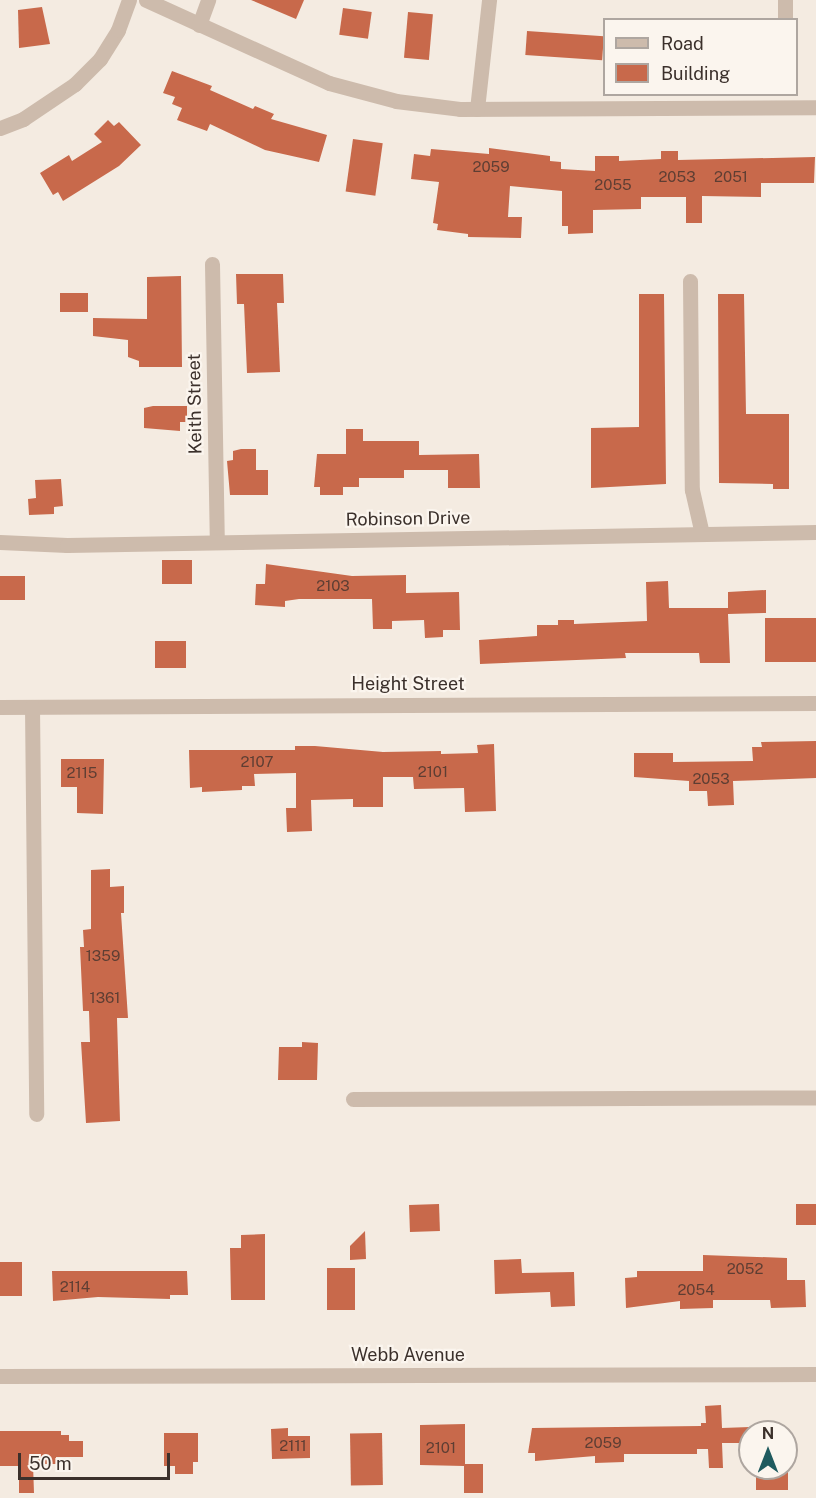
<!DOCTYPE html>
<html>
<head>
<meta charset="utf-8">
<style>
  body { margin:0 }
  #map { position:relative; width:816px; height:1498px; overflow:hidden; background:#f4ebe1; font-family:"Public Sans",sans-serif }
  div>[style] { position:absolute }
  [style*='--x'] { left:calc(var(--x)*1px); top:calc(var(--y)*1px); width:calc(var(--w)*1px); rotate:calc(var(--a)*1deg) }
  .building>* { inset:0; background:#c8694b; transform-origin:0 0 }
  .minor>* { height:15px; margin:-7.5px; padding:0 7.5px; transform-origin:7.5px; border-radius:7.5px; background:#cdbbac }
  span { translate:-50% -50%; white-space:nowrap; text-align:center; line-height:1.15; -webkit-text-stroke:4.5px #fbf5ee; paint-order:stroke }
  .number-label { font-size:15px; color:#5e3e33 }
  .number-label span { -webkit-text-stroke-width:0 }
  .street-label { font-size:18px; color:#3b302b }
  .legend { position:absolute; left:603px; top:18px; width:195px; height:78px; box-sizing:border-box; background:#fbf5ee; border:2px solid #aea6a0; margin:0; padding:8px 10px; list-style:none; font-size:18px; color:#3b302b }
  .legend li { display:flex; align-items:center; gap:12px; height:30px }
  .legend b { width:30px; border:2px solid #aea6a0 }
  .north { position:absolute; left:738px; top:1420px; width:60px; height:60px; box-sizing:border-box; background:#fbf5ee; border:2px solid #aea6a0; border-radius:50%; rotate:0deg; font-size:16px; font-weight:700; line-height:24px; text-align:center; color:#3b302b }
  .north::after { content:''; display:block; margin:auto; width:21px; height:27px; background:#1f5a5e; clip-path:polygon(50% 0,100% 100%,50% 72%,0 100%) }
  .scale { position:absolute; left:18px; top:1453px; width:152px; height:27px; box-sizing:border-box; border:3px solid #3b302b; border-top:0; padding-left:8px; font-size:18px; line-height:21px; white-space:nowrap; color:#3b302b; -webkit-text-stroke:4px #fbf5ee; paint-order:stroke }
</style>
</head>
<body>
<div id="map">
  <div class="building">
    <i style="clip-path:polygon(251px 0,304px 0,296px 19px)"></i>
    <i style="clip-path:polygon(42px 7px,50px 44px,19px 48px,18px 10px)"></i>
    <i style="left:343px;top:8px;width:29px;height:27px;rotate:8deg"></i>
    <i style="left:408px;top:12px;width:25px;height:46px;rotate:5deg"></i>
    <i style="left:527px;top:31px;width:77px;height:24px;rotate:4deg"></i>
    <i style="clip-path:polygon(172px 71px,212px 86px,210px 90px,253px 109px,255px 106px,274px 114px,271px 119px,327px 135px,319px 162px,265px 150px,210px 124px,207px 131px,177px 120px,182px 108px,172px 104px,175px 97px,163px 93px)"></i>
    <i style="clip-path:polygon(108px 120px,114px 126px,119px 122px,141px 145px,119px 166px,63px 201px,58px 192px,53px 195px,40px 173px,69px 155px,72px 161px,102px 142px,94px 134px)"></i>
    <i style="left:353px;top:139px;width:30px;height:53px;rotate:8deg"></i>
    <i style="clip-path:polygon(489px 148px,550px 156px,550px 161px,561px 162px,561px 169px,595px 171px,595px 156px,619px 156px,619px 161px,661px 159px,661px 151px,678px 151px,678px 160px,815px 157px,814px 183px,761px 183px,761px 197px,702px 196px,702px 223px,686px 223px,686px 197px,641px 197px,641px 209px,593px 210px,593px 233px,568px 234px,568px 226px,562px 226px,562px 191px,510px 186px,508px 217px,522px 217px,521px 238px,468px 237px,468px 234px,437px 230px,438px 224px,433px 223px,439px 182px,411px 179px,414px 154px,430px 156px,431px 149px,489px 154px)"></i>
    <i style="clip-path:polygon(236px 274px,283px 274px,284px 303px,277px 303px,280px 372px,247px 373px,244px 304px,237px 304px)"></i>
    <i style="clip-path:polygon(181px 276px,182px 367px,139px 367px,139px 361px,128px 357px,128px 340px,93px 336px,93px 318px,147px 319px,147px 277px)"></i>
    <i style="left:88px;top:293px;width:19px;height:28px;rotate:90deg"></i>
    <i style="clip-path:polygon(639px 294px,664px 294px,666px 484px,591px 488px,591px 428px,639px 427px)"></i>
    <i style="clip-path:polygon(718px 294px,744px 294px,746px 414px,789px 414px,789px 489px,773px 489px,773px 484px,719px 483px)"></i>
    <i style="clip-path:polygon(153px 406px,187px 406px,187px 422px,180px 422px,180px 431px,144px 428px,144px 408px)"></i>
    <i style="clip-path:polygon(346px 429px,363px 429px,363px 441px,419px 441px,419px 455px,479px 454px,480px 488px,448px 488px,448px 470px,404px 470px,404px 478px,359px 478px,359px 487px,343px 487px,343px 495px,320px 495px,320px 487px,314px 487px,317px 454px,346px 454px)"></i>
    <i style="clip-path:polygon(241px 449px,256px 449px,256px 470px,268px 470px,268px 495px,230px 495px,227px 461px,233px 460px,233px 451px)"></i>
    <i style="clip-path:polygon(61px 479px,63px 506px,54px 507px,54px 514px,29px 515px,28px 499px,36px 498px,35px 480px)"></i>
    <i style="left:162px;top:560px;width:30px;height:24px"></i>
    <i style="clip-path:polygon(266px 564px,352px 576px,406px 575px,406px 593px,459px 592px,460px 630px,443px 630px,443px 637px,425px 638px,424px 620px,392px 621px,392px 629px,373px 629px,372px 599px,299px 599px,285px 601px,285px 607px,255px 605px,256px 584px,265px 584px)"></i>
    <i style="left:0;top:576px;width:25px;height:24px"></i>
    <i style="clip-path:polygon(668px 581px,669px 608px,728px 608px,728px 613px,728px 592px,766px 590px,766px 613px,728px 614px,730px 663px,700px 663px,699px 653px,625px 653px,626px 658px,480px 664px,479px 640px,537px 636px,537px 625px,558px 625px,558px 620px,574px 620px,574px 624px,647px 621px,646px 582px)"></i>
    <i style="left:765px;top:618px;width:51px;height:44px"></i>
    <i style="left:155px;top:641px;width:31px;height:27px"></i>
    <i style="clip-path:polygon(816px 741px,816px 778px,733px 781px,734px 805px,708px 806px,707px 791px,689px 791px,689px 781px,634px 777px,634px 753px,673px 753px,673px 762px,753px 761px,752px 747px,762px 747px,761px 742px)"></i>
    <i style="clip-path:polygon(494px 744px,496px 811px,465px 812px,464px 788px,414px 789px,413px 777px,383px 777px,383px 807px,353px 807px,353px 799px,311px 800px,312px 831px,287px 832px,286px 808px,296px 808px,296px 773px,254px 774px,255px 786px,242px 786px,242px 790px,202px 792px,202px 787px,190px 788px,189px 750px,295px 750px,295px 746px,315px 746px,383px 752px,441px 751px,441px 754px,478px 753px,477px 745px)"></i>
    <i style="clip-path:polygon(61px 759px,104px 759px,103px 814px,77px 813px,77px 787px,61px 787px)"></i>
    <i style="clip-path:polygon(110px 869px,110px 887px,124px 886px,124px 913px,121px 913px,128px 1018px,117px 1018px,120px 1121px,86px 1123px,81px 1042px,90px 1042px,89px 1011px,83px 1011px,80px 947px,84px 947px,83px 930px,91px 929px,91px 870px)"></i>
    <i style="clip-path:polygon(302px 1042px,318px 1043px,317px 1080px,278px 1080px,279px 1047px,302px 1047px)"></i>
    <i style="left:439px;top:1204px;width:27px;height:30px;rotate:88deg"></i>
    <i style="left:816px;top:1204px;width:21px;height:20px;rotate:90deg"></i>
    <i style="clip-path:polygon(365px 1231px,366px 1259px,350px 1260px,350px 1246px)"></i>
    <i style="clip-path:polygon(265px 1234px,265px 1300px,231px 1300px,230px 1248px,241px 1248px,241px 1235px)"></i>
    <i style="clip-path:polygon(703px 1255px,787px 1258px,787px 1280px,805px 1280px,806px 1307px,771px 1308px,770px 1300px,713px 1300px,713px 1308px,680px 1309px,680px 1301px,626px 1308px,625px 1278px,637px 1277px,637px 1271px,703px 1271px)"></i>
    <i style="clip-path:polygon(521px 1259px,522px 1273px,574px 1272px,575px 1306px,551px 1307px,550px 1292px,495px 1294px,494px 1260px)"></i>
    <i style="left:0;top:1262px;width:22px;height:34px"></i>
    <i style="left:355px;top:1268px;width:42px;height:28px;rotate:90deg"></i>
    <i style="clip-path:polygon(52px 1271px,187px 1271px,188px 1295px,170px 1295px,170px 1299px,98px 1297px,53px 1301px)"></i>
    <i style="clip-path:polygon(721px 1405px,722px 1428px,750px 1427px,750px 1443px,722px 1443px,723px 1468px,709px 1468px,708px 1449px,697px 1449px,697px 1454px,624px 1454px,624px 1462px,595px 1463px,595px 1456px,535px 1461px,535px 1453px,528px 1453px,532px 1428px,701px 1426px,701px 1423px,706px 1423px,705px 1406px)"></i>
    <i style="clip-path:polygon(465px 1424px,465px 1464px,483px 1464px,483px 1493px,464px 1493px,464px 1466px,420px 1465px,420px 1425px)"></i>
    <i style="clip-path:polygon(288px 1428px,288px 1436px,310px 1436px,310px 1458px,272px 1459px,271px 1429px)"></i>
    <i style="clip-path:polygon(0 1431px,61px 1431px,61px 1435px,69px 1435px,69px 1441px,83px 1441px,83px 1457px,56px 1457px,56px 1464px,33px 1464px,34px 1493px,19px 1493px,19px 1466px,0 1466px)"></i>
    <i style="clip-path:polygon(164px 1433px,198px 1433px,198px 1462px,193px 1462px,193px 1474px,175px 1474px,175px 1466px,164px 1466px)"></i>
    <i style="left:382px;top:1433px;width:52px;height:32px;rotate:89deg"></i>
    <i style="left:756px;top:1468px;width:32px;height:22px"></i>
  </div>
  <div class="minor">
    <i style="--x:146;--y:0;--w:201;--a:24.4"></i>
    <i style="--x:329;--y:83;--w:69;--a:15"></i>
    <i style="--x:396;--y:101;--w:64;--a:7.1"></i>
    <i style="--x:460;--y:109;--w:356;--a:-0.3"></i>
    <i style="--x:785;--y:0;--w:20;--a:90"></i>
    <i style="--x:199;--y:25;--w:27;--a:-70"></i>
    <i style="--x:477;--y:109;--w:110;--a:-83.7"></i>
    <i style="--x:0;--y:128;--w:25;--a:-21"></i>
    <i style="--x:23;--y:119;--w:63;--a:-33.9"></i>
    <i style="--x:75;--y:84;--w:35;--a:-45"></i>
    <i style="--x:100;--y:59;--w:34;--a:-58"></i>
    <i style="--x:118;--y:30;--w:32;--a:-70"></i>
    <i style="--x:212;--y:264;--w:278;--a:89"></i>
    <i style="--x:690;--y:281;--w:209;--a:89.5"></i>
    <i style="--x:692;--y:490;--w:45;--a:77.2"></i>
    <i style="--x:0;--y:542;--w:67;--a:2.6"></i>
    <i style="--x:67;--y:545;--w:749;--a:-0.99"></i>
    <i style="--x:0;--y:707;--w:816;--a:-0.28"></i>
    <i style="--x:32;--y:707;--w:407;--a:89.4"></i>
    <i style="--x:353;--y:1099;--w:463;--a:-0.2"></i>
    <i style="--x:0;--y:1376;--w:816;--a:-0.14"></i>
  </div>
  <div class="number-label">
    <span style="left:491px;top:167px">2059</span>
    <span style="left:677px;top:177px">2053</span>
    <span style="left:731px;top:177px">2051</span>
    <span style="left:613px;top:185px">2055</span>
    <span style="left:333px;top:586px">2103</span>
    <span style="left:257px;top:762px">2107</span>
    <span style="left:433px;top:772px">2101</span>
    <span style="left:82px;top:773px">2115</span>
    <span style="left:711px;top:779px">2053</span>
    <span style="left:103px;top:956px">1359</span>
    <span style="left:105px;top:998px">1361</span>
    <span style="left:745px;top:1269px">2052</span>
    <span style="left:75px;top:1287px">2114</span>
    <span style="left:696px;top:1290px">2054</span>
    <span style="left:603px;top:1443px">2059</span>
    <span style="left:293px;top:1446px">2111</span>
    <span style="left:441px;top:1448px">2101</span>
  </div>
  <div class="street-label">
    <span style="left:195px;top:404px;rotate:-91deg">Keith Street</span>
    <span style="left:408px;top:519px;rotate:-1deg">Robinson Drive</span>
    <span style="left:408px;top:684px">Height Street</span>
    <span style="left:408px;top:1355px">Webb Avenue</span>
  </div>
  <ul class="legend">
  <li><b style="height:8px;background:#cdbbac"></b>Road</li>
  <li><b style="height:16px;background:#c8694b"></b>Building</li>
  </ul>
  <div class="north">N</div>
  <div class="scale">50 m</div>
</div>
</body>
</html>
